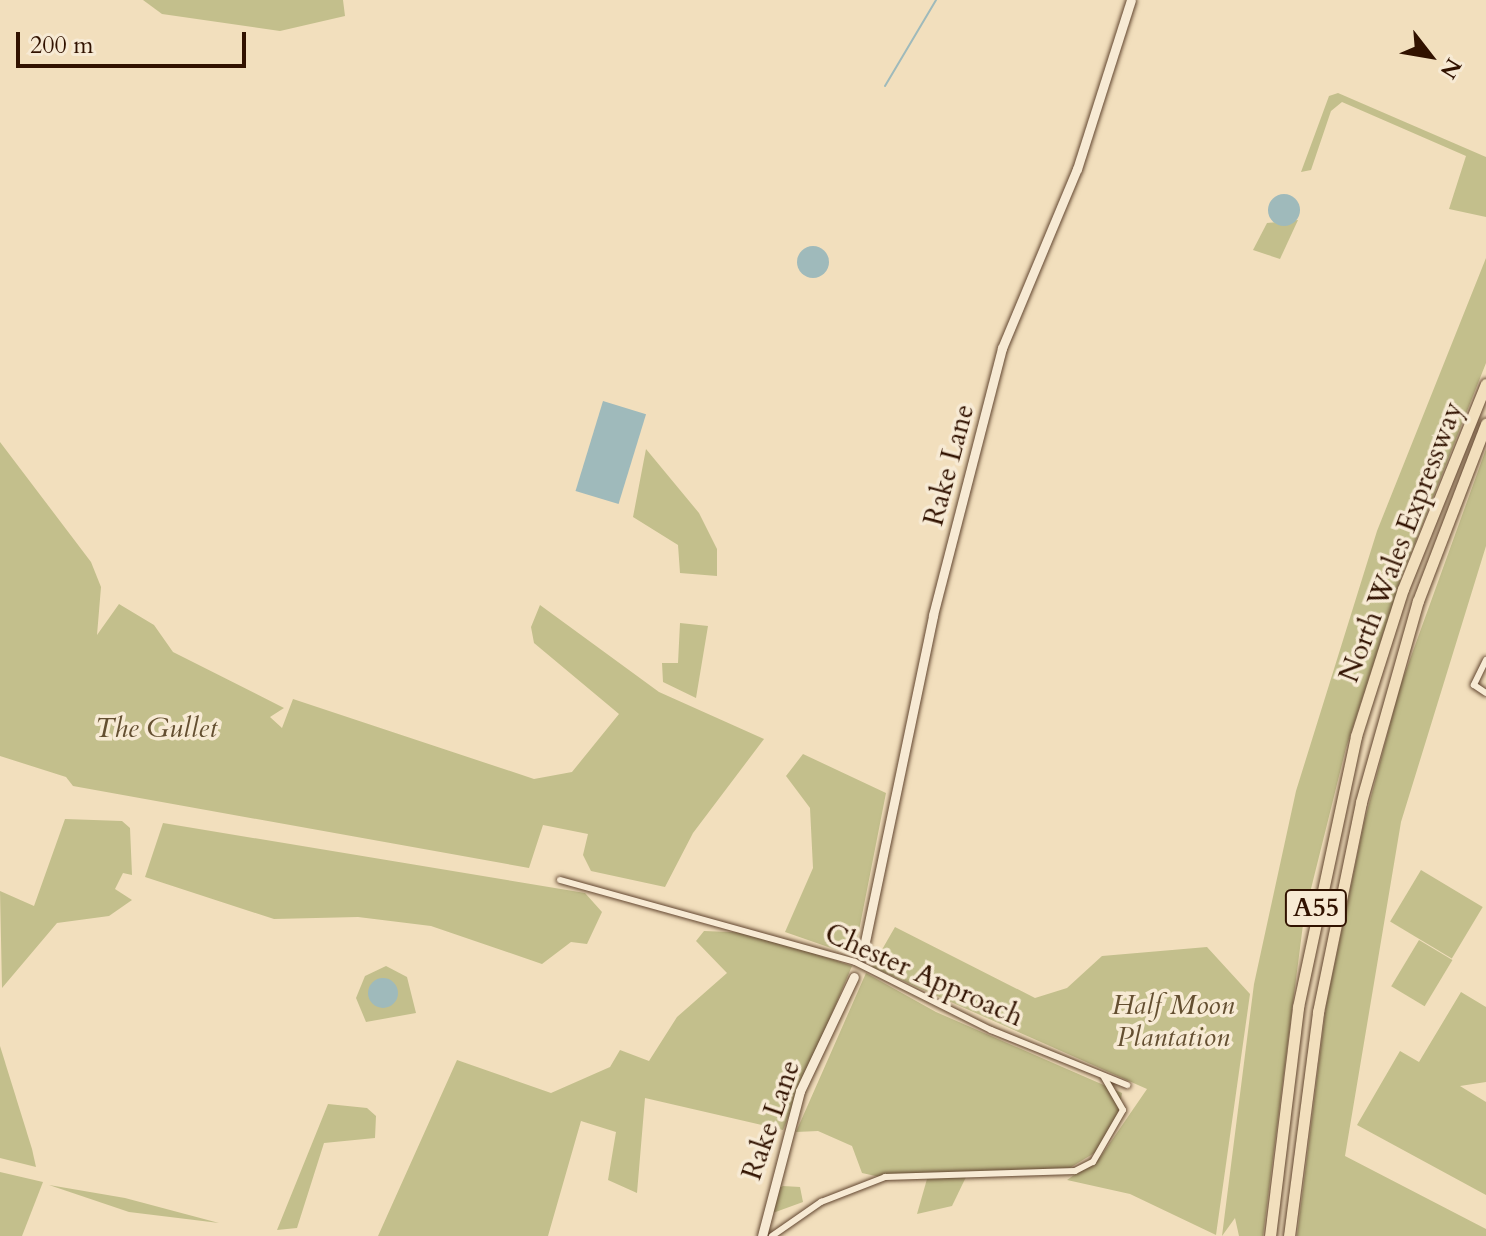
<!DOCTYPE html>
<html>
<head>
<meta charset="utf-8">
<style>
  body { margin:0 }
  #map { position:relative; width:1486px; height:1236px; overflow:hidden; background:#f2dfbd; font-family:Cardo,serif }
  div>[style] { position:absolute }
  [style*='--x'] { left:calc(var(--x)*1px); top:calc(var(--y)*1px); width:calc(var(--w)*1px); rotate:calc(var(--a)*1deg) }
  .green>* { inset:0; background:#c3bf8c; transform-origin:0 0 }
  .water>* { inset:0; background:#9fbabb; transform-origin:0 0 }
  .round { border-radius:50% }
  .stream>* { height:2px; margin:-1px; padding:0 1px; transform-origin:1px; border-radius:1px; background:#9fbabb }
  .roads { filter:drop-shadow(0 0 2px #61452f) drop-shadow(0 0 2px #61452f) }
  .street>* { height:6px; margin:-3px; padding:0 3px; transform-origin:3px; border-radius:3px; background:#f7ead4 }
  .secondary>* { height:9px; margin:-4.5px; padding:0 4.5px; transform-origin:4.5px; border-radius:4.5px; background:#f7ead4 }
  .highway>* { height:11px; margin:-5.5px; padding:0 5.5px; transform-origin:5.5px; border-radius:5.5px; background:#f2dfbd }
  span { translate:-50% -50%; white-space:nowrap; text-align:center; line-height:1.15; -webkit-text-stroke:7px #f7ead4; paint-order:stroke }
  .shield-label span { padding:2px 6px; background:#f7ead4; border:2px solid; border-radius:6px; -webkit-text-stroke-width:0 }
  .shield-label { font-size:26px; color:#311200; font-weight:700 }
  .street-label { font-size:28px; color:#311200 }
  .park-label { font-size:28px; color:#644f31; font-style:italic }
  .north { position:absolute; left:1390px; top:16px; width:80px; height:80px; -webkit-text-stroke:6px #f7ead4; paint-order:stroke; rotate:121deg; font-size:22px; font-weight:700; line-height:32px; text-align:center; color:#311200 }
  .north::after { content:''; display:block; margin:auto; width:28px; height:36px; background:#311200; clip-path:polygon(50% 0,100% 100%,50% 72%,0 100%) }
  .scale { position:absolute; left:16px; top:32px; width:230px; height:36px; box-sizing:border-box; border:4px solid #311200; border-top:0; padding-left:10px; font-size:24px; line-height:28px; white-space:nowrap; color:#311200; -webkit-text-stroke:6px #f7ead4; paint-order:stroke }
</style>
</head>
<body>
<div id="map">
  <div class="green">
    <i style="clip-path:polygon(143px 0,343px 0,345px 16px,280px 31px,162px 14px)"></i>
    <i style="clip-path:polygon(1338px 93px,1486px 157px,1486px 217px,1449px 209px,1466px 156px,1342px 102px,1331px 111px,1311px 170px,1301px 172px,1329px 96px)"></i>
    <i style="clip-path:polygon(1298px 220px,1280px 259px,1253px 250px,1267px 223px)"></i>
    <i style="clip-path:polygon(1486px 258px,1486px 363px,1402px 576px,1346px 748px,1304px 917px,1263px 1236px,1239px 1236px,1235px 1218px,1222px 1236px,1254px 984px,1296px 791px,1377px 531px)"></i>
    <i style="clip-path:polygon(0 442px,91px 562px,101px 587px,97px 635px,119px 604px,154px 625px,173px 652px,284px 708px,270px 717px,282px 728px,293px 699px,534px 779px,572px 772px,619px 714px,534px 643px,531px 627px,540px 605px,659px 692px,764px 739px,693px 833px,665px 887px,591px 871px,583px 855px,588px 834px,543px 825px,529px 868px,73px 786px,66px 777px,0 756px)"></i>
    <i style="clip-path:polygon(646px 449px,699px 513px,717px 549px,717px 576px,680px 573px,678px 545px,633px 517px)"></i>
    <i style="clip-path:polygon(1486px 449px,1486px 546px,1401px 822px,1345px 1156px,1486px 1229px,1486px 1236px,1297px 1236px,1326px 1006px,1364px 823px,1400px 687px)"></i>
    <i style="clip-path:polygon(680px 623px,708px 626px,696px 698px,663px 682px,662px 663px,678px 663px)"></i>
    <i style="clip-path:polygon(803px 754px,886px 793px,854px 956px,785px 932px,813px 868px,810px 808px,786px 776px)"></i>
    <i style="clip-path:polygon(65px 819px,122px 821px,130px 828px,132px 875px,123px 873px,115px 889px,132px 900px,109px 916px,57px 923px,2px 988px,0 891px,34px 906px)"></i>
    <i style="clip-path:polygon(163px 823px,585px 893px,602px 912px,587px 944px,571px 942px,542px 964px,431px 926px,358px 917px,274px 919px,145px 877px)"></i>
    <i style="left:1421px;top:870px;width:72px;height:60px;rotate:31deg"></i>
    <i style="clip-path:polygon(895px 927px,1035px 998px,1067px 988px,1102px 956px,1207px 947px,1250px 994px,1216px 1235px,1130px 1194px,1067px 1180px,1101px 1156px,1147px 1089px,872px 967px)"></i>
    <i style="clip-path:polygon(704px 931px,754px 933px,852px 966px,783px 1130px,645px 1098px,637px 1193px,608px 1180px,616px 1132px,581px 1121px,548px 1236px,378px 1236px,457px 1060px,551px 1093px,610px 1067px,620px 1050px,649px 1061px,677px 1017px,727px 973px,696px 941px)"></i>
    <i style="left:1419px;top:940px;width:39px;height:54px;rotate:31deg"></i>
    <i style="clip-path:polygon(386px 966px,407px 977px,416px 1013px,366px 1022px,356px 998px,365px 976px)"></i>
    <i style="clip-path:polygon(866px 973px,936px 1012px,1122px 1093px,1118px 1118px,1101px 1149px,1068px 1169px,880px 1177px,862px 1173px,852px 1146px,818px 1131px,796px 1132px)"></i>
    <i style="clip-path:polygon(1461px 992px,1486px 1007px,1486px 1082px,1460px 1086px,1486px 1102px,1486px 1195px,1357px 1125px,1400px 1051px,1419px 1062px)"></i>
    <i style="clip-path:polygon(0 1046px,32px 1149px,36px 1167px,0 1158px)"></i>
    <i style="clip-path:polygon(328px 1104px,367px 1108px,376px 1116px,375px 1138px,324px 1143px,297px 1228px,277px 1230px)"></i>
    <i style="clip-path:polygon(0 1172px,43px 1182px,22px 1236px,0 1236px)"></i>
    <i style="clip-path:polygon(966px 1177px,952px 1206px,917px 1214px,927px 1179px)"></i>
    <i style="clip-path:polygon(49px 1185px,125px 1198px,219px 1223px,129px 1212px)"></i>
    <i style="clip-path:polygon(783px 1186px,800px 1187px,803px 1202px,770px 1214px,774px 1191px)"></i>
  </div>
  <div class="water">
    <i class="round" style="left:1268px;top:194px;width:32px;height:32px"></i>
    <i class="round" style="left:797px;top:246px;width:32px;height:32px"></i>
    <i style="left:603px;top:401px;width:45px;height:94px;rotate:17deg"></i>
    <i class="round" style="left:368px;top:978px;width:30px;height:30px"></i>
  </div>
  <div class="stream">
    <i style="--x:885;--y:86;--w:100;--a:-59.3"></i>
  </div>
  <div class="roads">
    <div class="street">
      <i style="--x:1486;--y:660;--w:28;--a:116"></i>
      <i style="--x:1474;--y:685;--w:14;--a:34"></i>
      <i style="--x:560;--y:880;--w:306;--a:15.5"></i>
      <i style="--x:855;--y:962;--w:152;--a:26.6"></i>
      <i style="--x:991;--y:1030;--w:147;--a:22"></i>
      <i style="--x:772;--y:1236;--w:60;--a:-34.8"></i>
      <i style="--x:821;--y:1202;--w:69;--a:-21.3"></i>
      <i style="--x:885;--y:1177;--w:190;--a:-1.8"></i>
      <i style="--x:1075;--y:1171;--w:20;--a:-27"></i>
      <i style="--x:1093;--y:1162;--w:60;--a:-60"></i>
      <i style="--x:1123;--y:1110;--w:39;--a:-120"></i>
    </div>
    <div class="secondary">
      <i style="--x:862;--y:956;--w:348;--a:-78.2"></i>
      <i style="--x:933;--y:615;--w:276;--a:-75.5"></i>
      <i style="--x:1002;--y:348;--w:194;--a:-67.3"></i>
      <i style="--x:1077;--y:169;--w:177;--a:-72.3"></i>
      <i style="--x:762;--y:1236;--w:150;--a:-75.3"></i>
      <i style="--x:800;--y:1091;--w:126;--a:-64.7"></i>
    </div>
    <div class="highway">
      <i style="--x:1270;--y:1236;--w:231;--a:-83"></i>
      <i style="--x:1298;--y:1007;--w:277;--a:-77.9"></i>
      <i style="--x:1356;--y:736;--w:154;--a:-72.3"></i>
      <i style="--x:1403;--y:589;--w:221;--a:-68"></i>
      <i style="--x:1289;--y:1236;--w:226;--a:-82.6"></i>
      <i style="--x:1318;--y:1012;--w:214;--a:-78.4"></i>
      <i style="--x:1361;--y:802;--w:209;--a:-74.2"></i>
      <i style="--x:1418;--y:601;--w:190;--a:-69"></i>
    </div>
  </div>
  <div class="shield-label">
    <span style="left:1316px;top:908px">A55</span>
  </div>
  <div class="street-label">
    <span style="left:949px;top:465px;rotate:-75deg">Rake Lane</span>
    <span style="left:1401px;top:542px;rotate:-69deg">North Wales Expressway</span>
    <span style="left:924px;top:975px;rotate:24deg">Chester Approach</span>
    <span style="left:771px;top:1120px;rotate:-71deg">Rake Lane</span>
  </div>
  <div class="park-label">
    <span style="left:156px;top:728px">The Gullet</span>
    <span style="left:1173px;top:1021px">Half Moon<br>Plantation</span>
  </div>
  <div class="north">N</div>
  <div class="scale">200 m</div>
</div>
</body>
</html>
